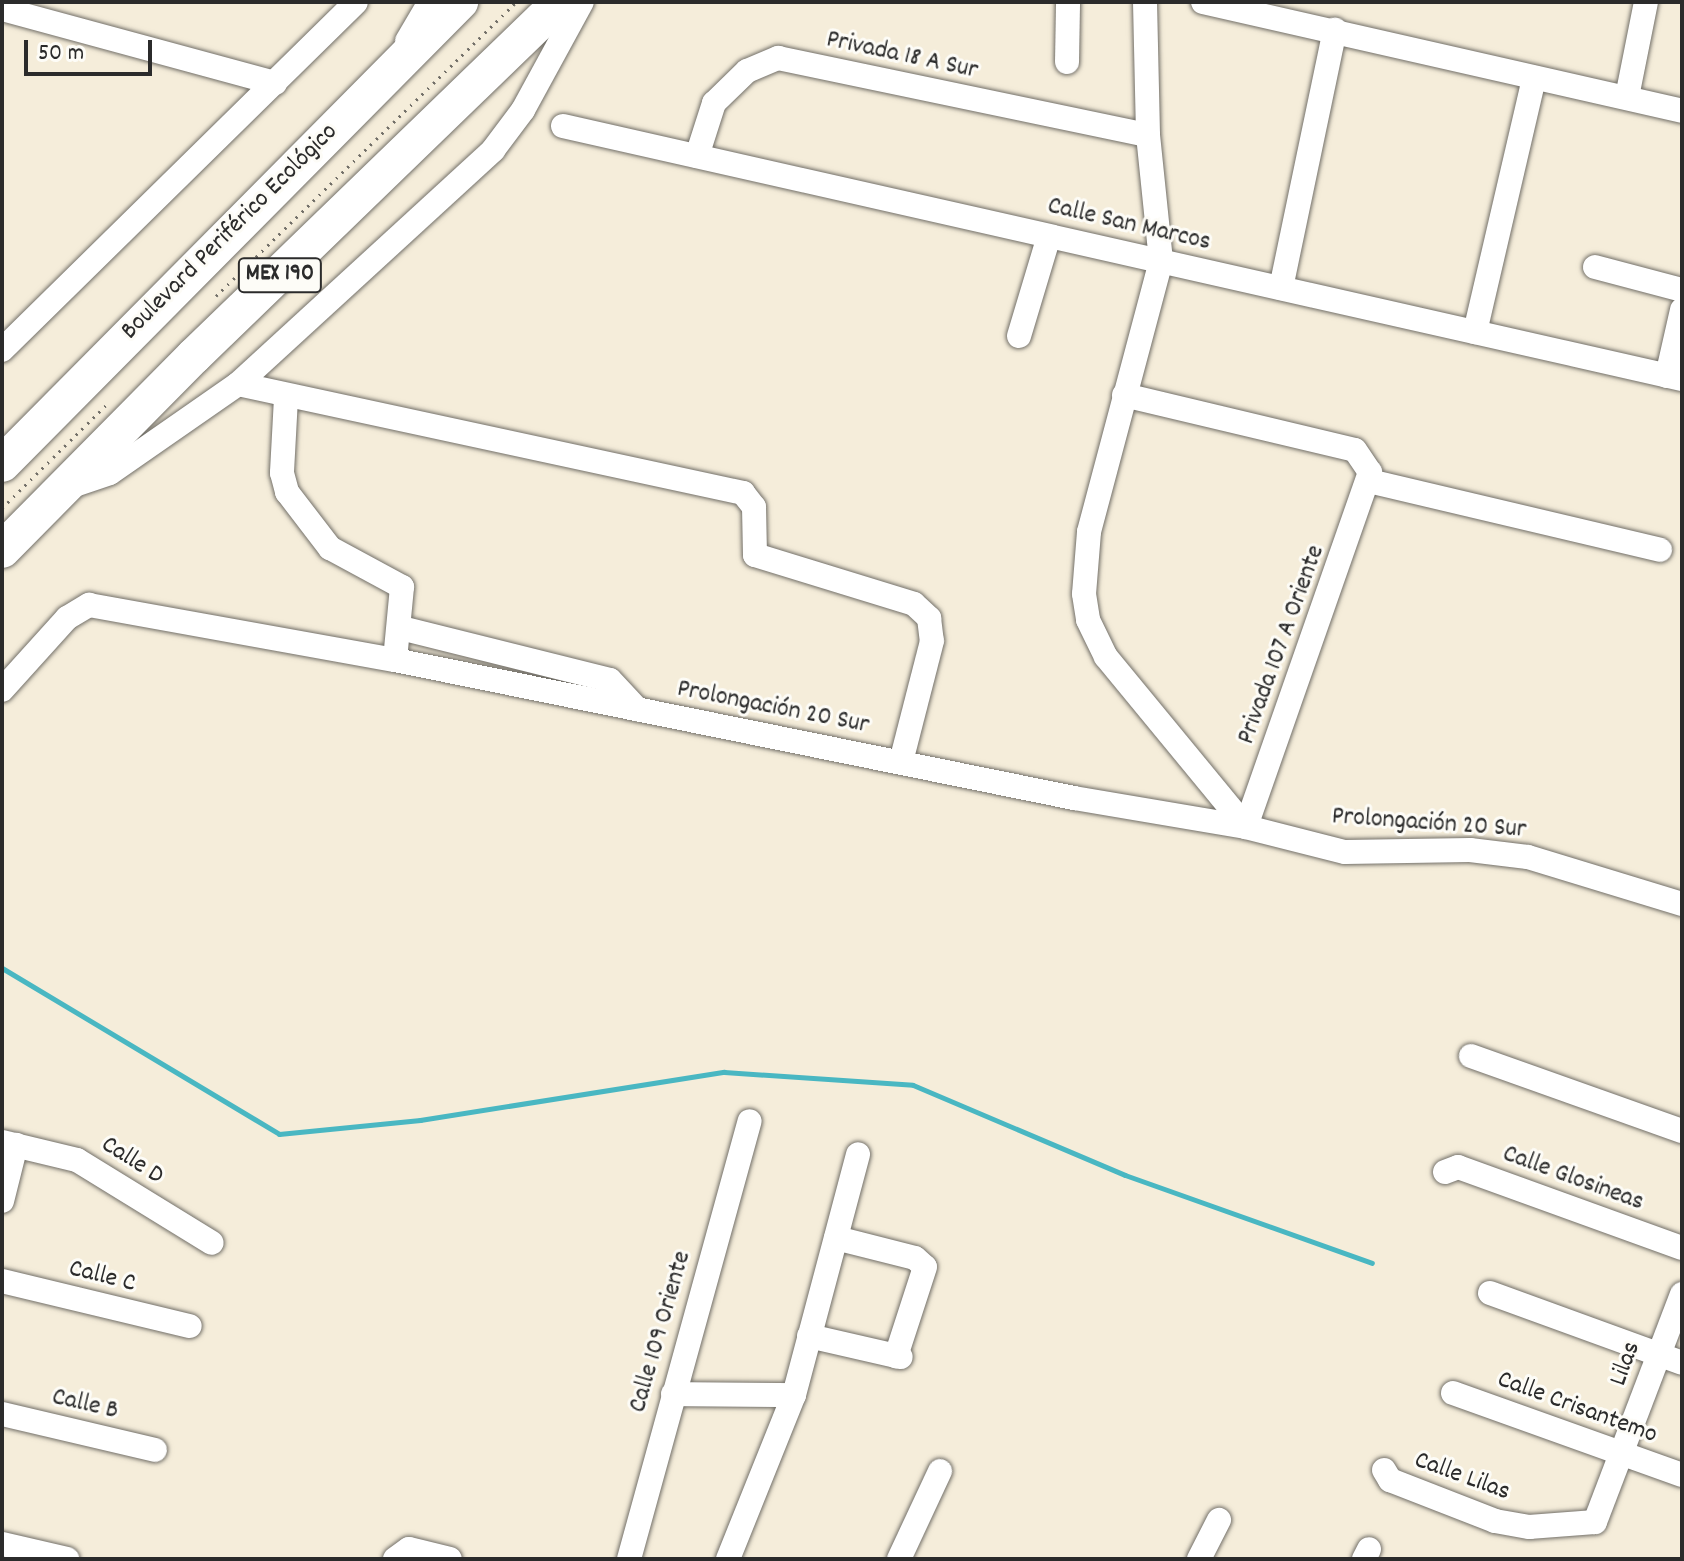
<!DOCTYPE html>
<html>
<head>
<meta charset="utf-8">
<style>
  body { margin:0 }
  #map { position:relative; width:1684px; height:1561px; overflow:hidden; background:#f5edda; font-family:Dekko,sans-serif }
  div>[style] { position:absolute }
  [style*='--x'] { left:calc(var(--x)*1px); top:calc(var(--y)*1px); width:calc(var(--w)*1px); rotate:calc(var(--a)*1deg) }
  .stream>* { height:5px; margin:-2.5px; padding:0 2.5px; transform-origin:2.5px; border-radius:2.5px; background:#49b7c2 }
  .path>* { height:3px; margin-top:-1.5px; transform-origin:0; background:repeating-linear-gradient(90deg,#726f68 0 2px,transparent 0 8px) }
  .roads { filter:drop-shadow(0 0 2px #726f68) drop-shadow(0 0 2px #726f68) }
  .minor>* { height:24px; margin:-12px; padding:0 12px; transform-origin:12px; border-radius:12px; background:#fff }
  .highway>* { height:36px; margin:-18px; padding:0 18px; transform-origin:18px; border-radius:18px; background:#fff }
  span { translate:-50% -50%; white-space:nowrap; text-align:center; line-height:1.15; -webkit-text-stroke:6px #fdfcf7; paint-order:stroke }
  .shield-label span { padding:2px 6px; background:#fdfcf7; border:2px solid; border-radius:6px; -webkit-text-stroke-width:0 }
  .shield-label { font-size:24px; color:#2b2b2b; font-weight:700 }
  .street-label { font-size:26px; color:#2b2b2b }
  .frame { position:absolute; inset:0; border:4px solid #2b2b2b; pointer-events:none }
  .scale { position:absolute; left:24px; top:40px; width:128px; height:36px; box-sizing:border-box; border:4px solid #2b2b2b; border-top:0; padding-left:10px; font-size:24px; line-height:28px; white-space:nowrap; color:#2b2b2b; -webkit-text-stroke:6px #fdfcf7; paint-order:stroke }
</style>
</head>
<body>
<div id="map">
  <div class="stream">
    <i style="--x:2;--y:968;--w:323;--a:30.9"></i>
    <i style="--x:279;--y:1134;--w:142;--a:-5.7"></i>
    <i style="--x:420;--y:1120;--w:308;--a:-9"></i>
    <i style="--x:724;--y:1072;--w:189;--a:3.9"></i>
    <i style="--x:913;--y:1085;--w:230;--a:23"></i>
    <i style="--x:1125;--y:1175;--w:262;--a:19.6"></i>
  </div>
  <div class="path">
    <i style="--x:216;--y:296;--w:420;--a:-44.4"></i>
    <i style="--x:2;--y:508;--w:149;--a:-44.7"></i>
  </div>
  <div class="roads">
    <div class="minor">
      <i style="--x:1145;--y:2;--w:133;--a:88.7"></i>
      <i style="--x:1148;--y:135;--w:127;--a:84.1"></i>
      <i style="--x:1161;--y:261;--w:280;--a:104.9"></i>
      <i style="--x:1089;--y:532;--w:62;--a:94.6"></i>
      <i style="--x:1084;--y:594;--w:26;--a:81"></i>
      <i style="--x:1088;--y:620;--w:41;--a:64.1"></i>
      <i style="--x:1106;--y:657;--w:220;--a:50.5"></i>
      <i style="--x:1203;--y:2;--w:491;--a:12.8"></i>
      <i style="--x:2;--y:9;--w:283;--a:15.2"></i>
      <i style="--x:407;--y:41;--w:45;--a:-59.5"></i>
      <i style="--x:1067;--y:62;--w:60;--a:-89"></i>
      <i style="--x:1627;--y:97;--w:97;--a:-78.7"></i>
      <i style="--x:563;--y:126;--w:1147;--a:12.74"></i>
      <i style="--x:697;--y:156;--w:56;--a:-72.2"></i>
      <i style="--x:714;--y:103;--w:46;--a:-44.1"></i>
      <i style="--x:747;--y:71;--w:34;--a:-23"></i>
      <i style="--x:778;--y:58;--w:378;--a:11.8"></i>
      <i style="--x:1595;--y:267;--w:90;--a:14.8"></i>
      <i style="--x:1281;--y:288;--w:264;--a:-78.2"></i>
      <i style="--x:1475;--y:332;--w:261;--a:-76.9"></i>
      <i style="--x:1019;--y:336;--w:104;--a:-73.3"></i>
      <i style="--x:2;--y:350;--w:496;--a:-44.5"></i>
      <i style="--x:1667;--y:376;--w:68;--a:-77.2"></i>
      <i style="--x:238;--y:384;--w:517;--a:12.18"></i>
      <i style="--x:743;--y:493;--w:18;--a:52"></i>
      <i style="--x:754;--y:507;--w:48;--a:88.8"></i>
      <i style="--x:755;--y:555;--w:166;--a:17.1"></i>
      <i style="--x:914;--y:604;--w:21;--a:43"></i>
      <i style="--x:929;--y:618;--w:23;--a:83"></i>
      <i style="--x:932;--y:641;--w:125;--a:104.4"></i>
      <i style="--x:1124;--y:395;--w:237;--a:13.4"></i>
      <i style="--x:1355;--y:450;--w:27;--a:56"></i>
      <i style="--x:1370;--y:472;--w:376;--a:109.3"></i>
      <i style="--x:286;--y:398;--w:75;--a:93.1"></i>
      <i style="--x:282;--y:473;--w:20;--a:75"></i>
      <i style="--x:287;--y:492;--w:71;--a:52.5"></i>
      <i style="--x:330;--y:548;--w:82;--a:28.4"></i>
      <i style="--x:402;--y:587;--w:73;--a:95.5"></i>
      <i style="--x:1369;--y:481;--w:299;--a:13.3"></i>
      <i style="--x:69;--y:487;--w:43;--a:-18.9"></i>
      <i style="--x:110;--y:473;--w:156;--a:-34.8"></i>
      <i style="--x:238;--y:384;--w:346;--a:-42.5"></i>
      <i style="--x:493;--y:150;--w:50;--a:-53.1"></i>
      <i style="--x:523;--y:110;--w:123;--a:-61.4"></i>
      <i style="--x:401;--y:628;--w:215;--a:14"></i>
      <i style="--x:610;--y:680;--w:40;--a:47"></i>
      <i style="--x:2;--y:690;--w:97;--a:-47.9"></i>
      <i style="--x:67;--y:618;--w:26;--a:-31"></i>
      <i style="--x:89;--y:605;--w:311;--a:10.2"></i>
      <i style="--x:395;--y:660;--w:693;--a:11.49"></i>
      <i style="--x:1074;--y:798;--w:174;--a:9.6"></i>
      <i style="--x:1246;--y:827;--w:102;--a:14.2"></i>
      <i style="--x:1345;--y:852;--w:125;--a:-0.9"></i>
      <i style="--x:1470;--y:850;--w:58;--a:6.9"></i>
      <i style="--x:1528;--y:857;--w:161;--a:17"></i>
      <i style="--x:1471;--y:1056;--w:224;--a:19.6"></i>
      <i style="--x:2;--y:1142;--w:77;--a:13.5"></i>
      <i style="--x:77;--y:1160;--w:158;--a:31.6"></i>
      <i style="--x:1445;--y:1172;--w:14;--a:-21"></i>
      <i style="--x:1458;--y:1167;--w:238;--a:19.9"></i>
      <i style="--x:2;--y:1201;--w:58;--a:-76"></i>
      <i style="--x:836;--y:1238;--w:81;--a:14.2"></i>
      <i style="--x:915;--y:1258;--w:13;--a:42"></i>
      <i style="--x:925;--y:1267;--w:94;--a:108"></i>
      <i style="--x:2;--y:1281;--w:193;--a:13.5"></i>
      <i style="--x:1490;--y:1293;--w:204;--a:20"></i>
      <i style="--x:809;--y:1336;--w:94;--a:12.9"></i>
      <i style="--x:1453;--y:1393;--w:243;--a:19.7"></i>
      <i style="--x:673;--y:1394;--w:121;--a:0.5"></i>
      <i style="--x:2;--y:1414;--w:157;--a:13.2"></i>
      <i style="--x:1384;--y:1470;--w:12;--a:59"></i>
      <i style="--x:1390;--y:1480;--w:113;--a:21.3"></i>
      <i style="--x:1495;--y:1521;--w:35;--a:10"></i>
      <i style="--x:1529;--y:1527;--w:66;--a:-4.3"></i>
      <i style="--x:1595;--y:1522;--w:244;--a:-69.1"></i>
      <i style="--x:2;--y:1544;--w:67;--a:13"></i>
      <i style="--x:395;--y:1559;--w:17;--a:-36"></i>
      <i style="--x:409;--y:1549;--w:42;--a:13.7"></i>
      <i style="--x:629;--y:1559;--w:454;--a:-74.6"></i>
      <i style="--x:728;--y:1559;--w:177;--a:-68.1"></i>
      <i style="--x:794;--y:1395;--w:249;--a:-75.1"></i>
      <i style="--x:899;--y:1559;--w:97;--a:-65"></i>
      <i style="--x:1199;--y:1559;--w:44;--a:-62.9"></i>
      <i style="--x:1364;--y:1559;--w:11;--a:-63"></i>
    </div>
    <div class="highway">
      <i style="--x:2;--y:464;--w:651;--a:-45.25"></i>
      <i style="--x:2;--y:550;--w:273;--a:-45.3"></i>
      <i style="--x:194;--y:356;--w:509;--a:-44.05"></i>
    </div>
  </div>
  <div class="shield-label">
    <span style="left:280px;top:275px">MEX 190</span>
  </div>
  <div class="street-label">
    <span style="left:902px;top:56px;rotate:12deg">Privada 18 A Sur</span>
    <span style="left:1129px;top:225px;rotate:13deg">Calle San Marcos</span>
    <span style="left:230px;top:232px;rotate:-45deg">Boulevard Periférico Ecológico</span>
    <span style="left:1282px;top:645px;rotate:-70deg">Privada 107 A Oriente</span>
    <span style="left:773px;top:708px;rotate:11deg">Prolongación 20 Sur</span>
    <span style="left:1429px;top:824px;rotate:4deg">Prolongación 20 Sur</span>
    <span style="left:132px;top:1161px;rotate:32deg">Calle D</span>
    <span style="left:1573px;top:1179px;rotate:20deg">Calle Glosineas</span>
    <span style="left:102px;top:1277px;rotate:14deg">Calle C</span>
    <span style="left:661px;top:1332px;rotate:-74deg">Calle 109 Oriente</span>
    <span style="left:1626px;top:1364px;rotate:-70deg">Lilas</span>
    <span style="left:85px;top:1405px;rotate:13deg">Calle B</span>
    <span style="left:1577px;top:1408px;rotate:20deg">Calle Crisantemo</span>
    <span style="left:1462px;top:1477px;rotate:20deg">Calle Lilas</span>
  </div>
  <div class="frame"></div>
  <div class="scale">50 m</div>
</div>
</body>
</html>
